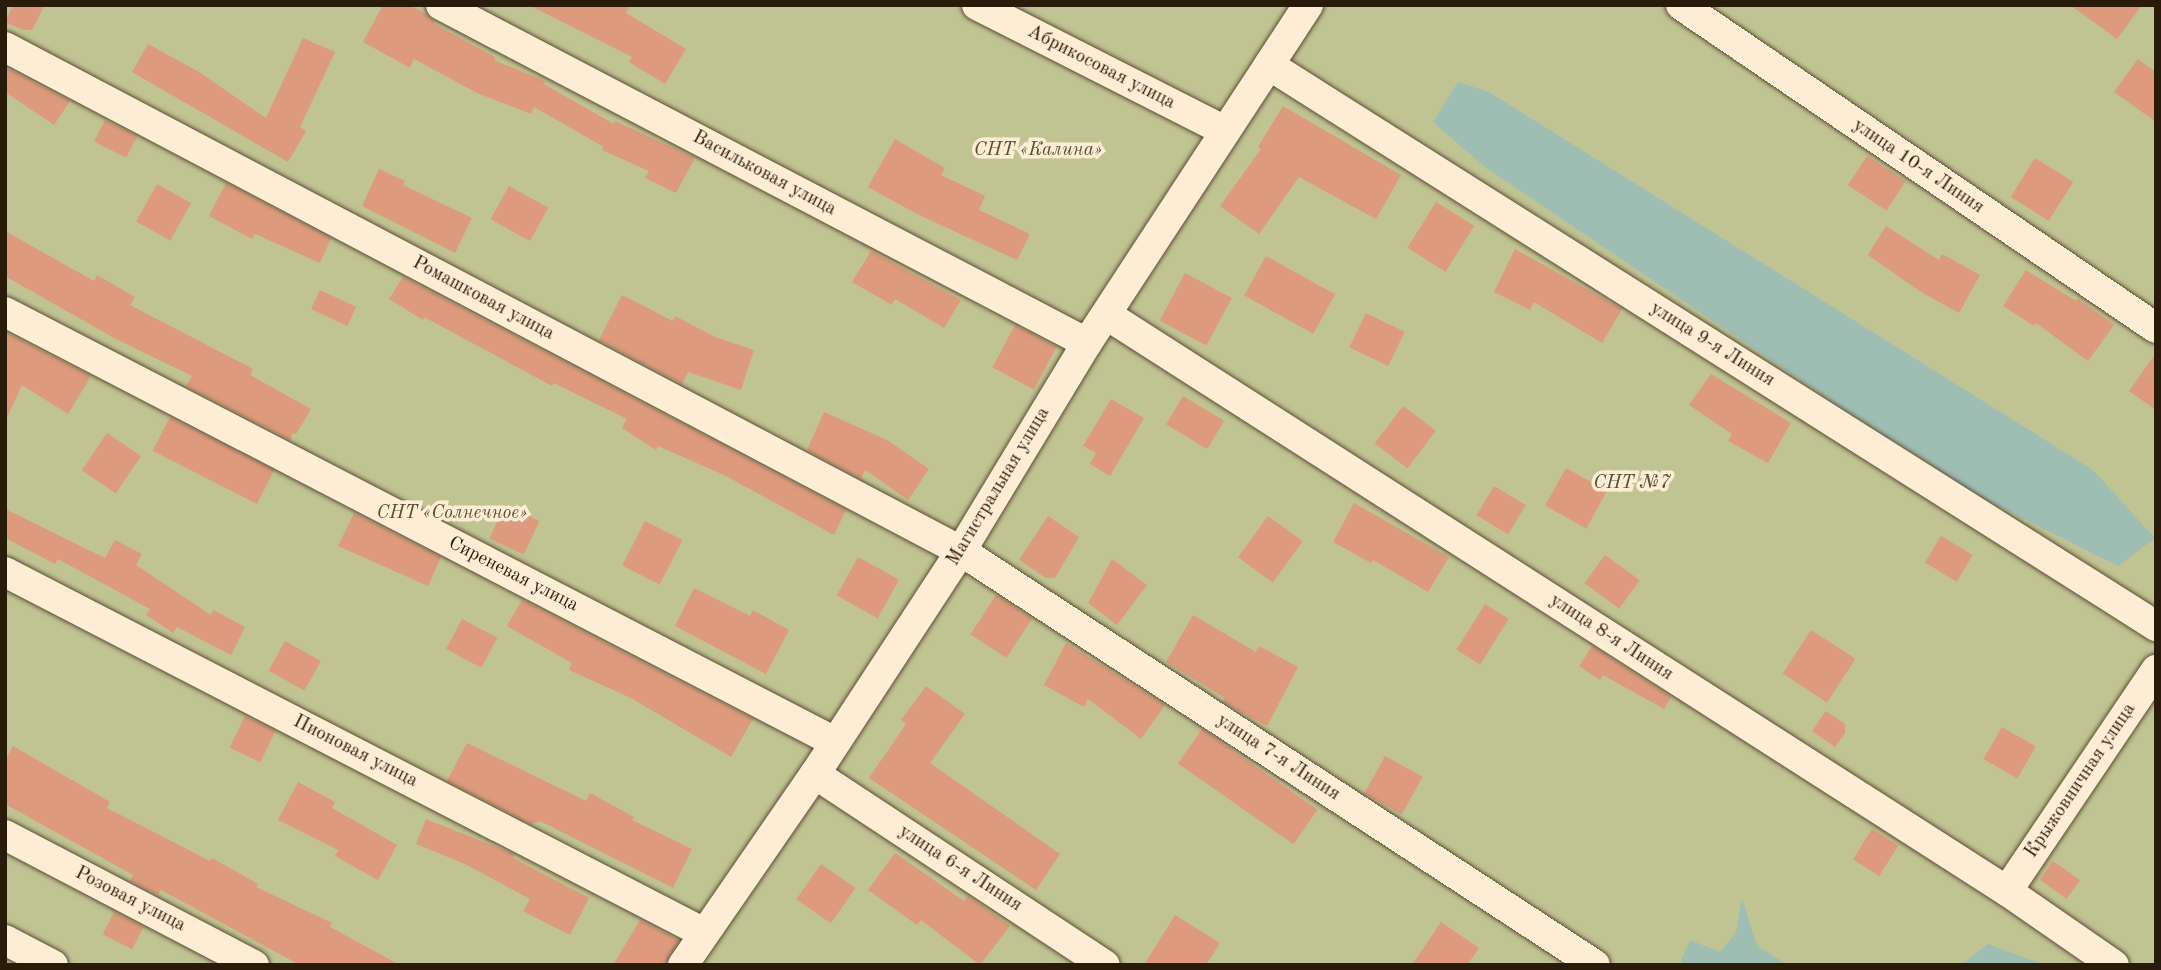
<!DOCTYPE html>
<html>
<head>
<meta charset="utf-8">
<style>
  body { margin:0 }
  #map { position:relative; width:2161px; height:970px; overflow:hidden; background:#fde4bf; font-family:"Old Standard TT",serif }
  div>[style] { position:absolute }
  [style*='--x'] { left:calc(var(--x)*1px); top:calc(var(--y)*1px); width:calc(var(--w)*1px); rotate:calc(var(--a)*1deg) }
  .green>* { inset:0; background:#bfc492; transform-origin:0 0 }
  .water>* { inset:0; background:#9fbeb3 }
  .building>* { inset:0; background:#de9a7c; transform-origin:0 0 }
  .roads { filter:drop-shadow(0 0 2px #5e4d36) drop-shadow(0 0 2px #5e4d36) }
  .street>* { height:30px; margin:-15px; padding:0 15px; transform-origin:15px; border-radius:15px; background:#feedd5 }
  span { translate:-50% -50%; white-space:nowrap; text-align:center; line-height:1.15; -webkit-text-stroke:7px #feedd5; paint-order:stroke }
  .street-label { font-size:19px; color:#291b09 }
  .park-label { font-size:19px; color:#564e32; font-style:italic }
  .frame { position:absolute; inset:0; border:7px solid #291b09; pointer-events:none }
</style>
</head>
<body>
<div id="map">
  <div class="green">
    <i style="left:5px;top:5px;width:2151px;height:960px"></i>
  </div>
  <div class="water">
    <i style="clip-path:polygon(1458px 82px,1489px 92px,2093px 470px,2155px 538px,2118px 566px,1982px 498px,1836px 404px,1485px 167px,1433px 122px)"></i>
    <i style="clip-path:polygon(1742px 898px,1757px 946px,1788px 965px,1683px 965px,1681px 960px,1690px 940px,1720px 952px,1736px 933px)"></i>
    <i style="clip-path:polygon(1988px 944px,2045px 965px,1961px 965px)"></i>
  </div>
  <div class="building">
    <i style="clip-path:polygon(13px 5px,45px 5px,32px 30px,23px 30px,5px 22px)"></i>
    <i style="clip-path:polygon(383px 5px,410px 5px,426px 14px,435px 22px,434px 24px,495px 57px,494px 60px,545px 81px,544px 84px,614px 124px,615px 121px,695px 158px,676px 193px,645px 178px,649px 171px,602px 150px,604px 147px,534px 107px,531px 114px,477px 93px,414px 59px,410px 68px,363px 42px)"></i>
    <i style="clip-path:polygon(529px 5px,630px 5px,626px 13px,686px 49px,665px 84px,629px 62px,632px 57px)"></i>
    <i style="clip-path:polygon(2070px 5px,2142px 5px,2117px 39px)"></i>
    <i style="clip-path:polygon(303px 38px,335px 52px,300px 127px,306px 131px,288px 162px,132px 72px,148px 44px,199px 72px,266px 118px)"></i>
    <i style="clip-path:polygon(2138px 59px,2156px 72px,2156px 122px,2114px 92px)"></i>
    <i style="clip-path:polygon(5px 67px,70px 101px,54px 125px,5px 92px)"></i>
    <i style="clip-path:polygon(1283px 106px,1401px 175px,1376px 219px,1299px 177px,1259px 234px,1220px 206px,1261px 149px,1258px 147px)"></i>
    <i style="left:105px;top:120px;width:36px;height:24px;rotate:27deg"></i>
    <i style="clip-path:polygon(895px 139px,945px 168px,941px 175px,985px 196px,979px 210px,1030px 234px,1017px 260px,919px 215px,868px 187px)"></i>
    <i style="left:1867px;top:156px;width:46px;height:35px;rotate:33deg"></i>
    <i style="left:2035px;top:158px;width:45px;height:46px;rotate:32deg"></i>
    <i style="clip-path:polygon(379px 169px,405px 181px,403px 185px,472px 218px,455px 253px,362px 206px)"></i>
    <i style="clip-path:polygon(226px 183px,331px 238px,320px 263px,255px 234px,252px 239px,209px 216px)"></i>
    <i style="left:157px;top:184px;width:39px;height:43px;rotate:29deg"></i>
    <i style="left:509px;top:186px;width:45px;height:38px;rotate:29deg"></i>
    <i style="left:1436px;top:202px;width:45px;height:54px;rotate:32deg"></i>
    <i style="clip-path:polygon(1886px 226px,1939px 260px,1942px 254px,1980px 275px,1959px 313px,1921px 292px,1868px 255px)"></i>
    <i style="clip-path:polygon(5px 231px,94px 281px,97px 275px,135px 297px,130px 305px,253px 369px,250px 375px,311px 409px,296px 434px,293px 433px,290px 440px,186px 386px,192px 376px,114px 338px,5px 276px)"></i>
    <i style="clip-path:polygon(1515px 249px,1622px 309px,1602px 343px,1534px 302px,1530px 310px,1494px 292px)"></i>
    <i style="clip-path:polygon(871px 251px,961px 300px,944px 328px,895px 299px,892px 305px,852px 282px)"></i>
    <i style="left:1266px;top:256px;width:79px;height:45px;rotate:29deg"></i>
    <i style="clip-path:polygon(2026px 270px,2076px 301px,2078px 299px,2114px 325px,2088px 361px,2036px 323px,2034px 326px,2003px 306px)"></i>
    <i style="left:1185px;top:273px;width:53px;height:54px;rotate:28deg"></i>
    <i style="clip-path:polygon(403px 277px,846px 510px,834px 535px,726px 476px,658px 446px,656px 450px,622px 428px,627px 419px,554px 383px,552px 386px,424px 317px,423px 320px,389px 299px)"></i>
    <i style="left:320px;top:290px;width:40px;height:21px;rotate:25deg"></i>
    <i style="clip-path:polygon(622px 295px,673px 321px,675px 316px,715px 337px,754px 350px,741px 390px,688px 372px,682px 384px,599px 340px)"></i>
    <i style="left:1366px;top:313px;width:43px;height:38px;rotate:26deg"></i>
    <i style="left:1015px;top:325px;width:47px;height:48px;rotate:28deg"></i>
    <i style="clip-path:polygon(5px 332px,91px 376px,68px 414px,22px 385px,5px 422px)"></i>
    <i style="clip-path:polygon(2156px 353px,2156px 410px,2129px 391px)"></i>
    <i style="clip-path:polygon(1711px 374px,1791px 423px,1768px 463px,1728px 441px,1732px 434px,1689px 405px)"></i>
    <i style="left:1183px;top:396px;width:48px;height:33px;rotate:31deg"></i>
    <i style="clip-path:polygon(1111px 399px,1144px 418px,1110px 476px,1090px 464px,1096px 453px,1083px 446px)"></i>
    <i style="left:1403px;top:406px;width:41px;height:47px;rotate:37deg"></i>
    <i style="clip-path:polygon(824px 412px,887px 440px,929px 469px,908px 500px,865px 470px,861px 479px,807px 450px)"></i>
    <i style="left:170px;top:417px;width:117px;height:38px;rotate:27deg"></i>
    <i style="left:107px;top:433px;width:41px;height:45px;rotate:34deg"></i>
    <i style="left:1566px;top:468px;width:47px;height:43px;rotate:29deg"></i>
    <i style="left:1494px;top:486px;width:37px;height:34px;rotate:31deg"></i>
    <i style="clip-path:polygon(1354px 503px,1449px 557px,1428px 592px,1373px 560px,1371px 563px,1333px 542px)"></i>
    <i style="left:505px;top:505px;width:38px;height:37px;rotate:25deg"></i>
    <i style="clip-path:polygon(5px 509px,105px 558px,115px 540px,142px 554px,136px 565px,211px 615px,213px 610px,245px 627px,231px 655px,177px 627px,173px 633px,146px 615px,150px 609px,58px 559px,55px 564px,5px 538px)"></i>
    <i style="clip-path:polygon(354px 513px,441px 557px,428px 586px,338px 546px)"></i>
    <i style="clip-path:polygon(1048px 516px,1079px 537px,1055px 578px,1046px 578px,1019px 560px)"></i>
    <i style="left:1268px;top:516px;width:43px;height:51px;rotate:36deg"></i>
    <i style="left:645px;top:521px;width:42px;height:50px;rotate:27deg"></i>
    <i style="left:1941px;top:536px;width:37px;height:31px;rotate:31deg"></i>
    <i style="left:1605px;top:555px;width:43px;height:35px;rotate:36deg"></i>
    <i style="left:858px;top:557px;width:47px;height:44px;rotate:29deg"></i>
    <i style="clip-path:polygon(1112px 559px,1147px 585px,1117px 625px,1088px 603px)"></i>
    <i style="clip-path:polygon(694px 588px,750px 616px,753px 610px,789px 630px,766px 674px,675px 626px)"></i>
    <i style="left:996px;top:595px;width:43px;height:47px;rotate:33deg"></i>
    <i style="clip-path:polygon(522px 600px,753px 719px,731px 757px,631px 698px,569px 670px,572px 663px,507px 626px)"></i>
    <i style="left:1485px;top:604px;width:28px;height:54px;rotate:32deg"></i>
    <i style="clip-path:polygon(1193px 615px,1256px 652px,1259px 646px,1298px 667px,1267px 726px,1230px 706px,1223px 701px,1225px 698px,1166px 662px)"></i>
    <i style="left:462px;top:619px;width:40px;height:34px;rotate:28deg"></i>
    <i style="left:1811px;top:630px;width:53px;height:52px;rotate:33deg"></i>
    <i style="left:285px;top:641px;width:41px;height:34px;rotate:29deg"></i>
    <i style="clip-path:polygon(1066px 643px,1165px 705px,1141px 739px,1088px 699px,1084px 707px,1044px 685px)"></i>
    <i style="clip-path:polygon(1592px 646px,1671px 697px,1664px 709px,1603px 675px,1600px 680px,1579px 666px)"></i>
    <i style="clip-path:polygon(926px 686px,965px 714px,930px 763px,1060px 854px,1036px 890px,869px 778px,906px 724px,901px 720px)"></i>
    <i style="clip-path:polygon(1826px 711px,1845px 724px,1845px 733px,1835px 747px,1812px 731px)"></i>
    <i style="left:245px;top:716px;width:34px;height:35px;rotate:26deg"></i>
    <i style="left:2002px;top:727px;width:39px;height:37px;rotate:30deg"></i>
    <i style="left:1202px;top:729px;width:141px;height:42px;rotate:35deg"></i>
    <i style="clip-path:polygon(467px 743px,586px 801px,590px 793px,634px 817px,632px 820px,692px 849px,673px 888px,540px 821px,531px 824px,447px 781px)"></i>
    <i style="clip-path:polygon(13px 746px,110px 802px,107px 808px,210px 861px,212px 858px,258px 884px,256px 887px,332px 923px,330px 927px,400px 965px,300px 965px,161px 890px,158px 895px,130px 881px,133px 875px,5px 804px,5px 761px)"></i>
    <i style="left:1385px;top:756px;width:43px;height:43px;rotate:29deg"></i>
    <i style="clip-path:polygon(298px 782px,335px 802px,332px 808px,397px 845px,378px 880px,335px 856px,338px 850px,278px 820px)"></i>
    <i style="clip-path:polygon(426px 819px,514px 854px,513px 858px,589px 898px,570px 935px,523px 911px,530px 899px,465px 864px,416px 844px)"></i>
    <i style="left:1872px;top:829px;width:31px;height:36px;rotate:32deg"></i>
    <i style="clip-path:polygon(895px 853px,964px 901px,968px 896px,1010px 926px,980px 965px,921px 920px,917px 925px,868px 890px)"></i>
    <i style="left:2053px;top:861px;width:33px;height:23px;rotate:35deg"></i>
    <i style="left:821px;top:864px;width:42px;height:43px;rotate:35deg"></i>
    <i style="left:114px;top:912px;width:33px;height:25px;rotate:27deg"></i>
    <i style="clip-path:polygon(1175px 915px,1220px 943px,1206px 965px,1144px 965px)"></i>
    <i style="clip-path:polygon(640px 920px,679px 940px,664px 965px,613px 965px)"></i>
    <i style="clip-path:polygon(1441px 922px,1479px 948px,1467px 965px,1412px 965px)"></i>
  </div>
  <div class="roads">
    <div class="street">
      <i style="--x:441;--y:5;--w:729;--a:27.62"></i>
      <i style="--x:977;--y:5;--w:278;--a:26.9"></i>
      <i style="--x:1681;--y:5;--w:574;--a:34.22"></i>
      <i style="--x:5;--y:47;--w:1081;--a:27.8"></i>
      <i style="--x:961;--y:551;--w:757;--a:33.14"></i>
      <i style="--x:1269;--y:65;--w:1050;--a:32.31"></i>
      <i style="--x:5;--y:312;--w:935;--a:27.39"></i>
      <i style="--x:1107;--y:315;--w:1069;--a:32.62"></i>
      <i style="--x:2007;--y:891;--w:130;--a:34.7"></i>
      <i style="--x:5;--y:572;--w:787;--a:27.31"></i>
      <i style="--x:815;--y:774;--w:347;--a:33.4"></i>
      <i style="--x:5;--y:835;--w:281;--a:27.6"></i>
      <i style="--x:2007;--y:891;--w:267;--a:-56"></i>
      <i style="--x:5;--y:940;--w:54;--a:27.5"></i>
      <i style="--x:683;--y:965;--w:232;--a:-55.4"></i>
      <i style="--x:815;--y:774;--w:267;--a:-56.8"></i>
      <i style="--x:961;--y:551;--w:243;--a:-58.8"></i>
      <i style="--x:1087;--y:343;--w:404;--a:-56.8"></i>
    </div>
  </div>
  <div class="street-label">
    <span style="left:1101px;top:68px;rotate:27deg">Абрикосовая улица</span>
    <span style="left:1918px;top:167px;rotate:34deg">улица 10-я Линия</span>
    <span style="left:764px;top:174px;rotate:28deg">Васильковая улица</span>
    <span style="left:483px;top:299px;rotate:28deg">Ромашковая улица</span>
    <span style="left:1712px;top:345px;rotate:32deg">улица 9-я Линия</span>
    <span style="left:999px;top:487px;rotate:-59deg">Магистральная улица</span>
    <span style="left:513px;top:575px;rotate:27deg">Сиреневая улица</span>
    <span style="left:1611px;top:638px;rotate:33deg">улица 8-я Линия</span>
    <span style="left:355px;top:752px;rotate:27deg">Пионовая улица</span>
    <span style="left:1278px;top:758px;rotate:33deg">улица 7-я Линия</span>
    <span style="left:2081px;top:781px;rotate:-56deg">Крыжовничная улица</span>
    <span style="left:960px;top:869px;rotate:33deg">улица 6-я Линия</span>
    <span style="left:130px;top:900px;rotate:27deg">Розовая улица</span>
  </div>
  <div class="park-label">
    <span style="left:1038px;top:151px">СНТ «Калина»</span>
    <span style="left:1632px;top:484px">СНТ №7</span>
    <span style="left:452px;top:514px">СНТ «Солнечное»</span>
  </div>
  <div class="frame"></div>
</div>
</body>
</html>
